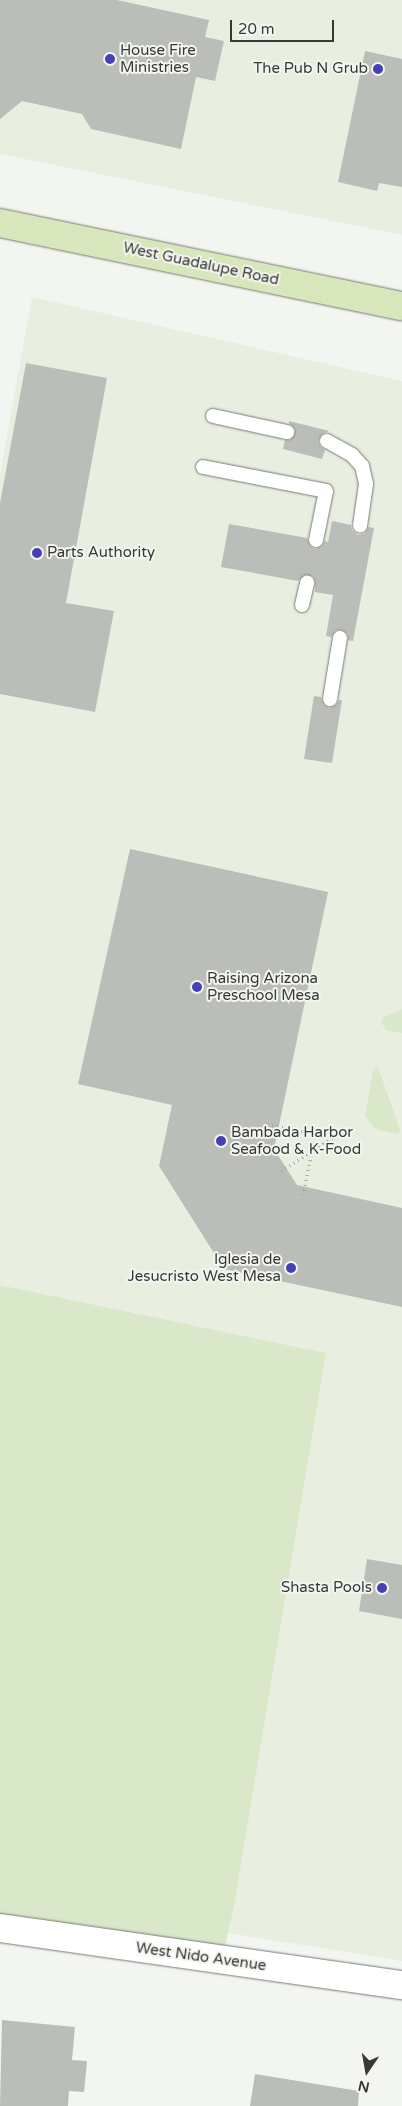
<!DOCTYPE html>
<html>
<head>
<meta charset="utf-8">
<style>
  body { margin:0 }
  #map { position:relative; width:402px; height:2106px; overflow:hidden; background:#f3f6f0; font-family:"Varela Round",sans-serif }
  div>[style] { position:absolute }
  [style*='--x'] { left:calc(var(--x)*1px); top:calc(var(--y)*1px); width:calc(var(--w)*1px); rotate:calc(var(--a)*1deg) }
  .built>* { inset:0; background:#e8efe1 }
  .green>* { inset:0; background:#d9e8c9 }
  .building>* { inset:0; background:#bbbeb8 }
  .path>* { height:3px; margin-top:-1.5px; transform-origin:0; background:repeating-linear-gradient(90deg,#a3a5a0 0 1px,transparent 0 5px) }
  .roads { filter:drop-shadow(0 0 1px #777a74) drop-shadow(0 0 1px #777a74) }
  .service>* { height:14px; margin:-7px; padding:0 7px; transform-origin:7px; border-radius:7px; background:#fff }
  .minor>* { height:28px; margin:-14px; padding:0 14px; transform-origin:14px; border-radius:14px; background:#fff }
  .secondary>* { height:28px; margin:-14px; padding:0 14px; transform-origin:14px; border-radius:14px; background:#d7e7bb }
  .dots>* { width:14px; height:14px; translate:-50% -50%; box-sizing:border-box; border:2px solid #f3f6f0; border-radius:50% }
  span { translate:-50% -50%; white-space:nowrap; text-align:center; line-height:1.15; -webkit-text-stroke:4px #f3f6f0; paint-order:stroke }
  .poi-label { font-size:15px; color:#383936 }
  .left { translate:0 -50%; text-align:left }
  .right { translate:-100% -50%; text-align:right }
  .street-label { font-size:15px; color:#383936 }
  .north { position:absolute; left:342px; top:2046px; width:50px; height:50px; -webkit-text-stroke:4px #f3f6f0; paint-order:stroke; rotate:192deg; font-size:14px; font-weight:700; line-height:20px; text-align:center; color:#383936 }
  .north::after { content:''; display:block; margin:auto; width:18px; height:22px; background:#383936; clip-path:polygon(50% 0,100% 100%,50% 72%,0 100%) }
  .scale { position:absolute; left:230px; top:20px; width:104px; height:22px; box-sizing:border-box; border:2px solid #383936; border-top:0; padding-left:6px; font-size:15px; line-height:18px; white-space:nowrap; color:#383936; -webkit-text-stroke:4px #f3f6f0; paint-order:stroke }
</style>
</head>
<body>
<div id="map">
  <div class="built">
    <i style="clip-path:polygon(0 0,402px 0,402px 235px,0 154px)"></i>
    <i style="clip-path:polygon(32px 297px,402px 381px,402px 1961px,228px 1933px,326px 1353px,0 1285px,0 474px)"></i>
  </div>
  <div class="green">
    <i style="clip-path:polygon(402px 1009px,402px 1033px,386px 1030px,381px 1022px,383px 1017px)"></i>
    <i style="clip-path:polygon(378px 1067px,400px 1130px,399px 1134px,379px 1130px,374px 1128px,365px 1116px,373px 1070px)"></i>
    <i style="clip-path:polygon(0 1285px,326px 1353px,234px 1906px,222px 1960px,0 1928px)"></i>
  </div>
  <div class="building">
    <i style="clip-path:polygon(0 0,117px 0,209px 20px,205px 37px,224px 41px,215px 81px,196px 77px,181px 149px,91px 129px,82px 114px,22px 101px,0 119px)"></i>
    <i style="clip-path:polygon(365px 51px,402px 59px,402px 187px,379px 183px,377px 191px,338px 182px)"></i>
    <i style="clip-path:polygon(26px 363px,107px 378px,66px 603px,114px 611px,95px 712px,0 694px,0 503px)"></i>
    <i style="clip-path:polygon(289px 421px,329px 431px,322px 434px,318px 441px,320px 446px,325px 450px,322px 459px,283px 449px,285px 440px,290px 440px,295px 434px,295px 429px,289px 423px)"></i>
    <i style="clip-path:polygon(332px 521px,351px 525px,352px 530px,358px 535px,364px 534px,369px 527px,374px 528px,353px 641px,348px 640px,348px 634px,342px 630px,336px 630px,331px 637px,326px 636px,333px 595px,315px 592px,315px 581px,313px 576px,304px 575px,298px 581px,221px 567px,229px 524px,307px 538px,310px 546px,315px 549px,322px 546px,325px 541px,328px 542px)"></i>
    <i style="clip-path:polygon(314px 696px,321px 697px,324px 705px,329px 708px,336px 705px,339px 700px,342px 700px,332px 763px,304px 759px)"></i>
    <i style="clip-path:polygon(130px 849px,328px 892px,274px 1149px,297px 1185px,402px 1208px,402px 1307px,224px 1269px,159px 1166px,172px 1105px,78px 1084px)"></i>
    <i style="clip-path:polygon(367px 1559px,402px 1565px,402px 1619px,359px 1611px)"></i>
    <i style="clip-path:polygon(2px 2020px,75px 2027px,72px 2060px,87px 2061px,84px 2092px,69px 2091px,68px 2106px,0 2106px)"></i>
    <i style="clip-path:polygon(255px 2074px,359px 2091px,358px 2106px,250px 2106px)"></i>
  </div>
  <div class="path">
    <i style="--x:272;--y:1125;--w:61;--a:11.3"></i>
    <i style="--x:281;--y:1171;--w:64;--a:-32.9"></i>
    <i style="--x:303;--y:1195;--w:46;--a:-78.7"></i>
  </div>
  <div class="roads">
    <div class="service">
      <i style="--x:213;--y:416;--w:76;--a:12.2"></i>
      <i style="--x:327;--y:441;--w:29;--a:29"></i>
      <i style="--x:352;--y:455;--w:15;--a:48"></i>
      <i style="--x:362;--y:466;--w:18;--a:77"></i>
      <i style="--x:366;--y:484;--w:42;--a:98.1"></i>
      <i style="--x:203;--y:467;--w:125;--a:11"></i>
      <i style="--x:326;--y:491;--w:50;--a:101.5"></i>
      <i style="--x:302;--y:605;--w:23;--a:-77"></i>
      <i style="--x:330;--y:699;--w:62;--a:-80.7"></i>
    </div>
    <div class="minor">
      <i style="--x:0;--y:1928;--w:406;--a:8.1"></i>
    </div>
    <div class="secondary">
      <i style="--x:0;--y:223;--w:410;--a:11.7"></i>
    </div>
  </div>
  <div class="dots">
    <i style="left:110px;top:59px;background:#4640b6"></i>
    <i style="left:378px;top:69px;background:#4640b6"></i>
    <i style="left:37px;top:553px;background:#4640b6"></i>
    <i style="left:197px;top:987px;background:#4640b6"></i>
    <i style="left:221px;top:1141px;background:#4640b6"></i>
    <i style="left:291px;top:1268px;background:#4640b6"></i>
    <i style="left:382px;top:1588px;background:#4640b6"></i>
  </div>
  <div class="poi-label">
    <span class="left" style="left:120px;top:59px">House Fire<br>Ministries</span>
    <span class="right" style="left:368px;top:69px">The Pub N Grub</span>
    <span class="left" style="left:47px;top:553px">Parts Authority</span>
    <span class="left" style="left:207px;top:987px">Raising Arizona<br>Preschool Mesa</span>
    <span class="left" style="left:231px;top:1141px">Bambada Harbor<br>Seafood &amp; K-Food</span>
    <span class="right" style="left:281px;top:1268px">Iglesia de<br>Jesucristo West Mesa</span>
    <span class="right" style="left:372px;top:1588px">Shasta Pools</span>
  </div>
  <div class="street-label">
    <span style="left:201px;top:264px;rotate:12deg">West Guadalupe Road</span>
    <span style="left:201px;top:1957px;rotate:8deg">West Nido Avenue</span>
  </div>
  <div class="north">N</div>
  <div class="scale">20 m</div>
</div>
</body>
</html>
